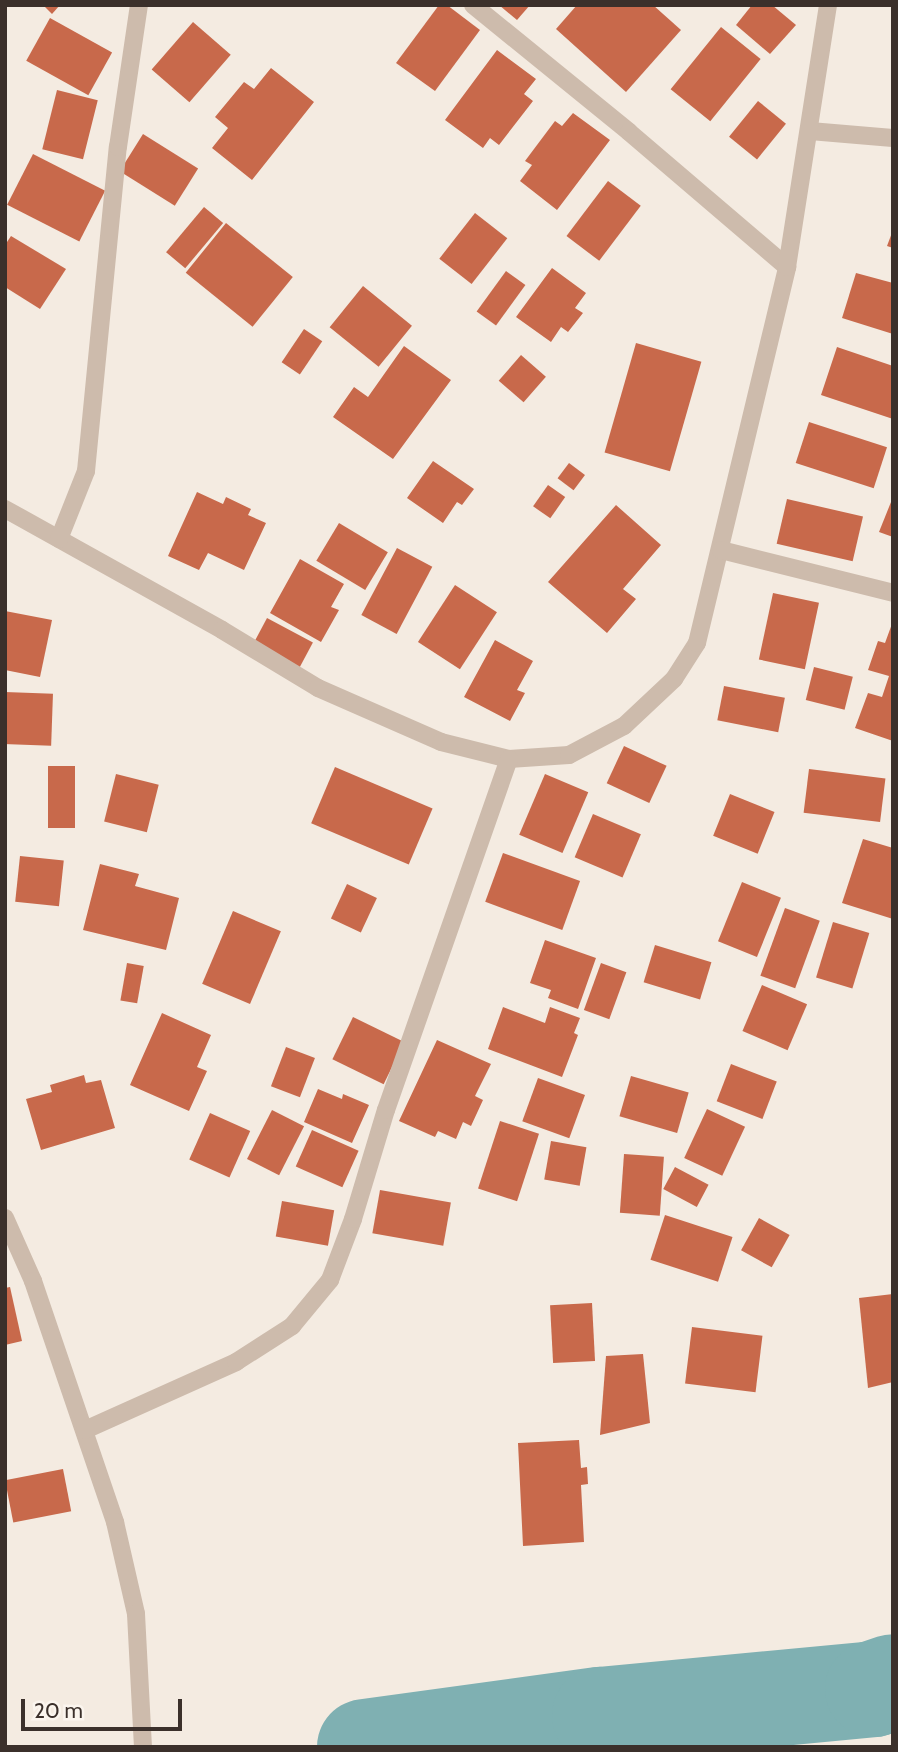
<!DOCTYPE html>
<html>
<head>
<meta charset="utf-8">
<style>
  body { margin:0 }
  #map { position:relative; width:898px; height:1752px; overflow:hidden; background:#f4ebe1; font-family:Cabin,sans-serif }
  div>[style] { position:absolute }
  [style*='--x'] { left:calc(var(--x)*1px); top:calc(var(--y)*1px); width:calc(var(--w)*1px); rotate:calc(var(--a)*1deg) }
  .river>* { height:96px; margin:-48px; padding:0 48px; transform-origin:48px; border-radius:48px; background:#7fb0b2 }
  .building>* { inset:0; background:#c8694b; transform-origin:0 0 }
  .street>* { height:18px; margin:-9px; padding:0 9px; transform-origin:9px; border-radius:9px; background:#cdbbac }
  span { translate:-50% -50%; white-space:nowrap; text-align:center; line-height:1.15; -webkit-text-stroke:5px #fbf5ee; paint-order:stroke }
  .frame { position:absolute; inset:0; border:7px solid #3b302b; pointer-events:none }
  .scale { position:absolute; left:21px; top:1699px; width:161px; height:32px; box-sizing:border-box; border:4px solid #3b302b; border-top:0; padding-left:9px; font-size:21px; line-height:24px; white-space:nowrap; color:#3b302b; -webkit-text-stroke:5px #fbf5ee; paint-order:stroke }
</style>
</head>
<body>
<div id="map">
  <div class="river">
    <i style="--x:365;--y:1747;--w:237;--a:-7.8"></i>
    <i style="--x:600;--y:1715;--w:274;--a:-5.4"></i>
    <i style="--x:873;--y:1689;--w:21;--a:-19"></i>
  </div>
  <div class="building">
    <i style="clip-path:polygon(43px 5px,60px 5px,52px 14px)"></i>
    <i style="clip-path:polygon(439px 5px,447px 5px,480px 30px,435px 91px,396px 63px)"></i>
    <i style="clip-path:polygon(499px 5px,530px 5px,517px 20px)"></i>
    <i style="clip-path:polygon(577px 5px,653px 5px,681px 30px,626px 92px,556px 29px)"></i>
    <i style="clip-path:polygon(752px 5px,772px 5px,796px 25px,770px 54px,736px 25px)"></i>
    <i style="left:50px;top:18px;width:71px;height:49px;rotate:29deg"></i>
    <i style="left:193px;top:22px;width:50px;height:63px;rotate:41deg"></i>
    <i style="left:721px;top:27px;width:51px;height:80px;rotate:39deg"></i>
    <i style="clip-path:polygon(497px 50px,536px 79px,524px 94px,533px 101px,499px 145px,490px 138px,483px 148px,445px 120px)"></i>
    <i style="clip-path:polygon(271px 68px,314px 102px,252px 180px,212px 148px,228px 128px,215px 117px,244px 82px,254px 89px)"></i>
    <i style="left:57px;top:90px;width:42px;height:61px;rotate:14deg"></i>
    <i style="left:758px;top:101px;width:36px;height:46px;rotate:39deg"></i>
    <i style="clip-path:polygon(573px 113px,610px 140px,557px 210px,520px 181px,532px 165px,525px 161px,555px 121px,562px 126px)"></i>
    <i style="left:143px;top:134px;width:65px;height:44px;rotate:32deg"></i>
    <i style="left:33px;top:154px;width:81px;height:57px;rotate:27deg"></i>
    <i style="left:608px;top:181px;width:41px;height:69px;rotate:37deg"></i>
    <i style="left:204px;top:207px;width:25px;height:59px;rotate:40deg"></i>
    <i style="left:475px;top:213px;width:41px;height:58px;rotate:38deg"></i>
    <i style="left:226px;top:223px;width:86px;height:64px;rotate:39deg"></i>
    <i style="clip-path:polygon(893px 230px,893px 248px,887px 246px)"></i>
    <i style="clip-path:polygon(11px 236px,66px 269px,40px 309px,5px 287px,5px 245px)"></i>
    <i style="clip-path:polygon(552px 268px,586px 293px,575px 308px,583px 313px,568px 332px,561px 327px,551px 342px,516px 317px)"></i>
    <i style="left:506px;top:271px;width:24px;height:50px;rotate:36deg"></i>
    <i style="clip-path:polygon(856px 273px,893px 283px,893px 334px,842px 318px)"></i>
    <i style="left:363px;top:286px;width:63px;height:53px;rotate:39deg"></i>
    <i style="left:304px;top:329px;width:22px;height:40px;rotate:34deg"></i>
    <i style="left:636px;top:343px;width:68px;height:114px;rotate:16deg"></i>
    <i style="clip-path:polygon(404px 346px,451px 380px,393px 459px,333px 417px,354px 387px,368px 397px)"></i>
    <i style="clip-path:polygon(837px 347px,893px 366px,893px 419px,821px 395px)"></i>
    <i style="left:521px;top:355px;width:33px;height:34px;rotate:41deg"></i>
    <i style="left:809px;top:422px;width:82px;height:43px;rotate:18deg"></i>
    <i style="clip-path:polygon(433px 461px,474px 489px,462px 505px,457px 502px,443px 523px,407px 498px)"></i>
    <i style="left:569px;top:463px;width:20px;height:19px;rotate:37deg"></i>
    <i style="left:548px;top:485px;width:21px;height:26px;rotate:35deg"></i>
    <i style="clip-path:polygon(197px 492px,223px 504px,226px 497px,251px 509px,248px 515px,266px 523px,244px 570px,208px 553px,199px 570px,168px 556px)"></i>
    <i style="clip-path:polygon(893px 497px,893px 537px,879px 532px)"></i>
    <i style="left:787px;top:499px;width:78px;height:46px;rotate:13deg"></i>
    <i style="clip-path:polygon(616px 505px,661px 545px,623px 589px,636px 599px,607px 633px,548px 582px)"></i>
    <i style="left:339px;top:523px;width:57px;height:44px;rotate:31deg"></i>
    <i style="left:397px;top:548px;width:40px;height:76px;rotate:28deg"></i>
    <i style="clip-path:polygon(300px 559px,344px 584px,331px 607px,339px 610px,321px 642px,270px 613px)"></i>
    <i style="left:455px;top:585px;width:50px;height:68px;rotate:33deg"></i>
    <i style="left:773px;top:593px;width:47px;height:68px;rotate:12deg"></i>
    <i style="clip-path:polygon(5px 611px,52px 620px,40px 677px,5px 670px)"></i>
    <i style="left:267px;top:618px;width:52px;height:33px;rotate:28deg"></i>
    <i style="clip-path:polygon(893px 621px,893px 741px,855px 728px,868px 693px,882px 697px,889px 676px,868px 670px,878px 641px,885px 643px)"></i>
    <i style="clip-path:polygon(495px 640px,533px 661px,517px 690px,525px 693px,510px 721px,464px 697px)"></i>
    <i style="left:814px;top:667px;width:40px;height:34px;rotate:14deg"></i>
    <i style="left:724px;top:686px;width:62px;height:35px;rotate:11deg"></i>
    <i style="left:5px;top:692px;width:48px;height:52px;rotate:2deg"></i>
    <i style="left:624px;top:746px;width:47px;height:41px;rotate:25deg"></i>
    <i style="left:48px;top:766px;width:27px;height:62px"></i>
    <i style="left:335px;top:767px;width:106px;height:61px;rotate:23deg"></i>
    <i style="left:809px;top:769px;width:77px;height:44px;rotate:7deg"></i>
    <i style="left:116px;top:774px;width:44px;height:49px;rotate:14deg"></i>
    <i style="left:545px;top:774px;width:47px;height:66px;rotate:23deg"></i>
    <i style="left:730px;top:794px;width:48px;height:45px;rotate:22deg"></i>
    <i style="left:593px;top:814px;width:52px;height:47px;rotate:23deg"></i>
    <i style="clip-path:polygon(863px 839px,893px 848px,893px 919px,842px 903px)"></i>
    <i style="left:503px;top:853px;width:82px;height:52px;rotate:20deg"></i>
    <i style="left:20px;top:856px;width:44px;height:46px;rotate:6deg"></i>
    <i style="clip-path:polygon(100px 864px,139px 874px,135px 886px,179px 898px,166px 950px,83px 930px)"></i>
    <i style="left:742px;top:882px;width:42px;height:64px;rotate:22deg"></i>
    <i style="left:347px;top:884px;width:33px;height:38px;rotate:25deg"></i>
    <i style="left:785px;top:908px;width:37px;height:72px;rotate:20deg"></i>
    <i style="left:233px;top:911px;width:52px;height:79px;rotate:23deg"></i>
    <i style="left:833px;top:922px;width:38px;height:58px;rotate:17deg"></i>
    <i style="clip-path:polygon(545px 940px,596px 958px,578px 1009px,548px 998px,551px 990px,530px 983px)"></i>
    <i style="left:655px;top:945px;width:59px;height:39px;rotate:17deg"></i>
    <i style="left:127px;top:963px;width:17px;height:38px;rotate:10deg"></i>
    <i style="left:601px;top:963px;width:27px;height:50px;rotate:20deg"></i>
    <i style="left:762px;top:985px;width:49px;height:50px;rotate:23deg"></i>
    <i style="clip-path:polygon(503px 1007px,545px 1023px,550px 1007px,580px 1018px,574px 1033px,578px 1035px,562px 1077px,488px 1049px)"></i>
    <i style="clip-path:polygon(162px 1013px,211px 1035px,197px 1067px,207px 1071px,189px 1111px,130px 1085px)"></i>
    <i style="left:353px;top:1017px;width:57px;height:47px;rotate:26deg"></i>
    <i style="clip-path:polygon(437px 1040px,491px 1064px,475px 1096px,483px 1100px,471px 1126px,463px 1122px,456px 1139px,438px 1131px,435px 1137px,399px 1121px)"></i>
    <i style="left:286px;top:1047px;width:31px;height:42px;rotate:21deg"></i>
    <i style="left:731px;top:1064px;width:49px;height:40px;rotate:21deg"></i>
    <i style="clip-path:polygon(84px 1075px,86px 1083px,101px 1080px,115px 1128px,41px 1150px,26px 1099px,52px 1092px,50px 1085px)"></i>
    <i style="left:631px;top:1076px;width:60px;height:42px;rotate:16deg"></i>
    <i style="left:538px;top:1078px;width:50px;height:46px;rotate:20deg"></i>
    <i style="clip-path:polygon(318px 1089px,342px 1099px,343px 1094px,369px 1105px,352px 1143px,304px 1122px)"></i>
    <i style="left:707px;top:1109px;width:42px;height:54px;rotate:25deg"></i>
    <i style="left:272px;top:1110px;width:36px;height:55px;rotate:27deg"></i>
    <i style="left:210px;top:1113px;width:44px;height:51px;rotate:24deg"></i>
    <i style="left:500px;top:1121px;width:41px;height:71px;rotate:18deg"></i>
    <i style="left:312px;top:1130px;width:51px;height:40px;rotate:24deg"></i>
    <i style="left:551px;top:1141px;width:36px;height:39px;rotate:10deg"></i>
    <i style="left:624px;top:1154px;width:40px;height:59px;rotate:4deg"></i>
    <i style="left:675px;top:1167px;width:38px;height:25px;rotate:28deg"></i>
    <i style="left:380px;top:1190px;width:72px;height:44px;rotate:10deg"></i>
    <i style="left:282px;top:1201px;width:53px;height:36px;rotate:10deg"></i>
    <i style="left:665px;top:1215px;width:71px;height:47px;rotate:18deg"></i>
    <i style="left:759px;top:1218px;width:35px;height:37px;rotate:29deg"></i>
    <i style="clip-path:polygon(10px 1287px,22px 1341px,5px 1345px,5px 1288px)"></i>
    <i style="clip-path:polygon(893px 1294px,893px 1382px,868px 1388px,859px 1298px)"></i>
    <i style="left:592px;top:1303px;width:58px;height:42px;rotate:87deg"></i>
    <i style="left:692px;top:1327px;width:71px;height:57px;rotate:7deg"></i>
    <i style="clip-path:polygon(643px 1354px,650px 1423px,600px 1435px,606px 1356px)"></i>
    <i style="clip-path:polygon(579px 1440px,581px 1468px,587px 1467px,588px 1484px,581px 1485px,584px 1542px,523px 1546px,518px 1443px)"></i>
    <i style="left:63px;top:1469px;width:43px;height:59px;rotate:79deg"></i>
  </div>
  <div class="street">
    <i style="--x:473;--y:5;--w:201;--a:39.1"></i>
    <i style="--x:629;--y:132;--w:208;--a:40.5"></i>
    <i style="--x:810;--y:131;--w:83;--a:4.8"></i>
    <i style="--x:5;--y:509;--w:248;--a:29.1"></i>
    <i style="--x:222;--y:630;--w:112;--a:31.1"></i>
    <i style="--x:318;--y:688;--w:134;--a:23.7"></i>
    <i style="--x:441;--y:742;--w:70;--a:14"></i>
    <i style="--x:509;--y:759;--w:60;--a:-3.8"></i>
    <i style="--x:569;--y:755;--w:62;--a:-27.8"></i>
    <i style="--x:624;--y:726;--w:69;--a:-43.2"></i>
    <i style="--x:674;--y:679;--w:43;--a:-57.4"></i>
    <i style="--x:697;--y:643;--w:387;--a:-76.5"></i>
    <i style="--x:787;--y:267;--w:265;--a:-81.1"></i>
    <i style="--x:59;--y:539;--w:73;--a:-68.3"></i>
    <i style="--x:86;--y:471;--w:326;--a:-84.4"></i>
    <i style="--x:118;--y:147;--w:144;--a:-81.6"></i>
    <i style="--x:721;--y:550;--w:177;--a:14"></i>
    <i style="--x:5;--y:1218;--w:69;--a:66"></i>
    <i style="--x:33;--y:1281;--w:255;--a:71.2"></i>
    <i style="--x:115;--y:1522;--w:94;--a:77.1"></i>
    <i style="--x:136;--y:1614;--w:133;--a:87"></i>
    <i style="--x:85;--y:1430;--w:166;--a:-24.2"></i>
    <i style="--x:236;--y:1362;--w:67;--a:-32.7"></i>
    <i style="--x:292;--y:1326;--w:60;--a:-50.4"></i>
    <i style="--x:330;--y:1280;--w:65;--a:-69.3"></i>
    <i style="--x:353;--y:1219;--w:114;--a:-73.2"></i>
    <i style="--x:386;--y:1110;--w:372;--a:-70.7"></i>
  </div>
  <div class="frame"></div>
  <div class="scale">20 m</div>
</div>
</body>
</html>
